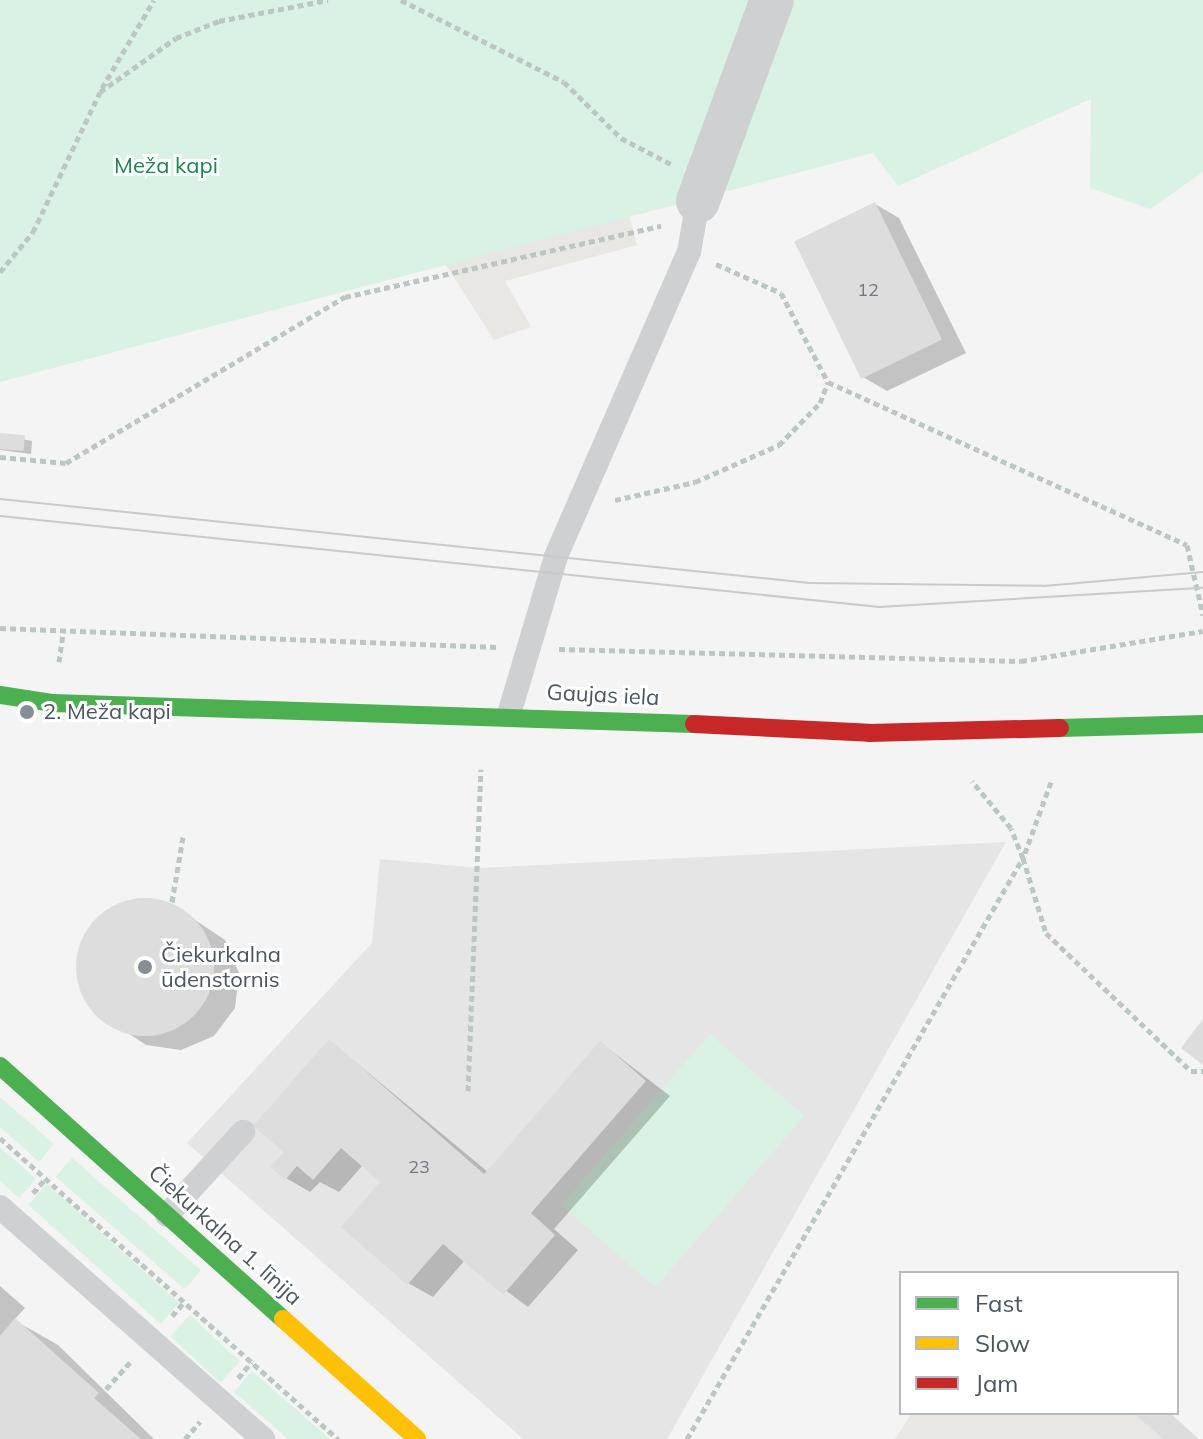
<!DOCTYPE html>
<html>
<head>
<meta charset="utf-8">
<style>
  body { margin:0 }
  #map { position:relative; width:1203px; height:1439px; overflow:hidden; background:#f4f4f4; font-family:Mulish,sans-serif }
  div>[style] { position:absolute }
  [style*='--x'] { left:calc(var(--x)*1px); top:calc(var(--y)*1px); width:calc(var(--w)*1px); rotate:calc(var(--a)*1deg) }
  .commercial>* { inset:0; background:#e8e7e3 }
  .education>* { inset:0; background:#e6e5e6 }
  .green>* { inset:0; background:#d9f2e3; transform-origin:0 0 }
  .shadow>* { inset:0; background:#0003 }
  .building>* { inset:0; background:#ddddde; transform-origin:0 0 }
  .round { border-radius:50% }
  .path>* { height:5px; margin-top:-2.5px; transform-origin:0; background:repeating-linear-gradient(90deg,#bcc7c4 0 6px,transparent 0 10px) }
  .lane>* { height:24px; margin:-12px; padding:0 12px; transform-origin:12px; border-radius:12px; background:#ced0d2 }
  .street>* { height:44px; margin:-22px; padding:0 22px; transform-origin:22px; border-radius:22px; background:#ced0d2 }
  .fast>* { height:18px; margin:-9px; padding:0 9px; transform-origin:9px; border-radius:9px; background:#4caf50 }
  .slow>* { height:18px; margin:-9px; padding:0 9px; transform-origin:9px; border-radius:9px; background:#ffc107 }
  .jam>* { height:18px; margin:-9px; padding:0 9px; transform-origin:9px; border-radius:9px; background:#c62828 }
  .tram>* { height:2px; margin:-1px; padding:0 1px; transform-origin:1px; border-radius:1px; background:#c9cacc }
  .dots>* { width:22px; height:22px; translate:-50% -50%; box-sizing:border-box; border:4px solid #fff; border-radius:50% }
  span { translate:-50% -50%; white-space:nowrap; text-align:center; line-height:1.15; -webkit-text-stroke:6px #fff; paint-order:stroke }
  .number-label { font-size:18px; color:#707881 }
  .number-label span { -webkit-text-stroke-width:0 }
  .park-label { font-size:22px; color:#17864f }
  .street-label { font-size:22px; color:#4a5661 }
  .poi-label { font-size:22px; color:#4a5661 }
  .left { translate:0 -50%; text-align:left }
  .legend { position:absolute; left:899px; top:1271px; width:280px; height:144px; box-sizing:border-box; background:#fff; border:2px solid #b7bbc0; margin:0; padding:10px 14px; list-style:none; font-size:24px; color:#4a5661 }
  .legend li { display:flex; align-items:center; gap:16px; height:40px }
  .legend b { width:40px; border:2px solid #b7bbc0 }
</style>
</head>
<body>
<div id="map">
  <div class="commercial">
    <i style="clip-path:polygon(626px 203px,637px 245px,505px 281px,531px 327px,494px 340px,437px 251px)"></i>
    <i style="clip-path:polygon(912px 1413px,1133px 1413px,1163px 1439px,895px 1439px)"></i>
  </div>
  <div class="education">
    <i style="clip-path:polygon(1006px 842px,667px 1439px,523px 1439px,187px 1143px,372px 943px,380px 859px,479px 868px)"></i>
  </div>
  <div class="green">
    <i style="clip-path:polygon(0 0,1203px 0,1203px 172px,1150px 209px,1090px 188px,1091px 99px,898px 186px,873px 153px,0 382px)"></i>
    <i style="left:710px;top:1034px;width:125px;height:227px;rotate:41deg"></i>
    <i style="clip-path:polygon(0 1097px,54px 1144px,39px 1162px,0 1127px)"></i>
    <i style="clip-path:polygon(0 1147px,36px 1179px,19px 1198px,0 1181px)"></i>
    <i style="left:72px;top:1158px;width:171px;height:25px;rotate:41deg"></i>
    <i style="left:47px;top:1184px;width:178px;height:28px;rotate:42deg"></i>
    <i style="left:190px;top:1315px;width:68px;height:29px;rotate:43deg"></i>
    <i style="clip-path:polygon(252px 1371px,330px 1439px,288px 1439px,234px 1392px)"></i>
  </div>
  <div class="shadow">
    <i style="clip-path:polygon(875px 204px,899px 218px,966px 353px,887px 391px,863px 377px)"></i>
    <i style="clip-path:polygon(0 435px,32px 441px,31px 454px,0 450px)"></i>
    <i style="clip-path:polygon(136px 899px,171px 904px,225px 940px,239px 973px,235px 1008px,214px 1036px,181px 1050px,146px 1045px,92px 1009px,78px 976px,82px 941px,104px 913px)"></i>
    <i style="clip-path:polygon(330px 1041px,488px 1172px,601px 1043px,670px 1096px,554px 1229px,578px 1250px,528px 1307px,465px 1260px,433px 1297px,408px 1283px,383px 1182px,363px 1165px,339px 1192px,320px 1182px,310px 1192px,286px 1178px,287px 1152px)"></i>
    <i style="clip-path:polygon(0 1286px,25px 1308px,14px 1320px,58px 1345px,154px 1439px,0 1439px)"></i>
  </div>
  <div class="building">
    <i style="left:875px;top:202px;width:153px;height:90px;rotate:64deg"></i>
    <i style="left:0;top:433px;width:25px;height:16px;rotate:5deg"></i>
    <i class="round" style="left:76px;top:898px;width:138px;height:138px"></i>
    <i style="clip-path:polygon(1203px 1019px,1203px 1065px,1181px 1048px)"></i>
    <i style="clip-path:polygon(329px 1039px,484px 1174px,600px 1041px,646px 1081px,531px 1213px,555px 1235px,503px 1295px,443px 1244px,407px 1285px,341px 1227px,380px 1182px,341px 1148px,313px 1180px,297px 1166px,285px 1180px,270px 1167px,284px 1152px,253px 1126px)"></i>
    <i style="clip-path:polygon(15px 1318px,99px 1393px,94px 1398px,141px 1439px,0 1439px,0 1336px)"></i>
    <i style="clip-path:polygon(1133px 1413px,1170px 1413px,1199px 1439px,1163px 1439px)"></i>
  </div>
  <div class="path">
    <i style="--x:401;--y:0;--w:182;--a:26.7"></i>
    <i style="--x:564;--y:82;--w:80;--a:44.5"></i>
    <i style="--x:621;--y:138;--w:56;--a:27.5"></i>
    <i style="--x:102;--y:88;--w:102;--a:-59.4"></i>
    <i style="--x:716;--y:264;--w:71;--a:24"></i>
    <i style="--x:781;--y:293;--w:101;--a:62.2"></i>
    <i style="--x:828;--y:382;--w:394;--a:24.4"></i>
    <i style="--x:1187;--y:545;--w:72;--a:77.1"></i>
    <i style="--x:0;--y:272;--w:52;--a:-50.5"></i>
    <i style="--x:33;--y:232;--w:155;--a:-64.4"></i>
    <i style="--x:100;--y:92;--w:93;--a:-35.4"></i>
    <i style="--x:176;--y:38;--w:46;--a:-21.6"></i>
    <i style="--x:219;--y:21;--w:111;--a:-10.9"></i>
    <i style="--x:0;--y:457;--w:66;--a:5.2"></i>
    <i style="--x:66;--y:463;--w:325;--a:-30.8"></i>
    <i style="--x:345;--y:297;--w:324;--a:-12.7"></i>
    <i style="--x:615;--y:500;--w:82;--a:-12.7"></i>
    <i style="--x:695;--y:482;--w:92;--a:-23.8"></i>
    <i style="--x:779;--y:445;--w:59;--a:-45.7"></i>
    <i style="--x:820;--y:403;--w:22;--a:-69"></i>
    <i style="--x:0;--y:628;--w:497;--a:2.2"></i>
    <i style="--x:559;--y:649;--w:462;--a:1.5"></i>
    <i style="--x:1021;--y:661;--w:184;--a:-9.4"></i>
    <i style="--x:59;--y:662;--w:27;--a:-82"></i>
    <i style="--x:1051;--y:782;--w:81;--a:110.2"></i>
    <i style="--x:1023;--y:858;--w:78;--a:73"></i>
    <i style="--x:1046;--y:933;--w:200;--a:43.6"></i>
    <i style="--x:1191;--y:1071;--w:12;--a:0"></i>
    <i style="--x:172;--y:902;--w:66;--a:-80.4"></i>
    <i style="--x:468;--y:1091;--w:322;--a:-87.7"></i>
    <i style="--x:0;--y:1138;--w:453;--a:41.7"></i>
    <i style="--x:33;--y:1193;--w:18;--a:-49"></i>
    <i style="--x:172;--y:1316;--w:18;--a:-49"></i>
    <i style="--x:238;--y:1378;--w:21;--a:-49"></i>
    <i style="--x:106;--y:1389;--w:36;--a:-48"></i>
    <i style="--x:185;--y:1439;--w:23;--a:-49"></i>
    <i style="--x:687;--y:1439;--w:671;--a:-59.96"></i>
    <i style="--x:1023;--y:858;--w:32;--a:-112"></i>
    <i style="--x:1011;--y:828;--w:61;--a:-129.7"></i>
  </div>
  <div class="lane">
    <i style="--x:509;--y:714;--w:165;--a:-73.4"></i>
    <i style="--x:556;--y:556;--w:332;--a:-66.4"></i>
    <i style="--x:689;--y:252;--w:52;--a:-80"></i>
    <i style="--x:0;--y:1207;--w:351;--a:41.4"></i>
    <i style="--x:167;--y:1215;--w:113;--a:-47.5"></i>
  </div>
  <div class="street">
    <i style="--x:698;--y:201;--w:214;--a:-69.8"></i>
  </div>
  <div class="fast">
    <i style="--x:0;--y:695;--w:54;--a:8.6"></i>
    <i style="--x:53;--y:703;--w:641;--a:1.88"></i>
    <i style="--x:1060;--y:728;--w:143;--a:-1.6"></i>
    <i style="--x:0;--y:1066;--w:380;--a:41.8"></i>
  </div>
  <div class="slow">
    <i style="--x:283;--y:1319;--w:180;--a:41.8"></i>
  </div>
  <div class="jam">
    <i style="--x:694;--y:724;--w:175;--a:2.9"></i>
    <i style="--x:869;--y:733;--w:191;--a:-1.5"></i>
  </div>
  <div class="tram">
    <i style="--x:0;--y:499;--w:814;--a:5.92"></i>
    <i style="--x:810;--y:583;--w:234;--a:0.7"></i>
    <i style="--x:1044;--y:586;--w:160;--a:-5"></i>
    <i style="--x:0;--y:516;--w:884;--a:5.91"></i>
    <i style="--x:879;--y:607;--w:325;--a:-3.4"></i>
  </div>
  <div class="dots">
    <i style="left:27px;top:712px;background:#868d94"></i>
    <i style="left:145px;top:967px;background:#868d94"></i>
  </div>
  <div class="number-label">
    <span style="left:868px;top:290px">12</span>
    <span style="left:419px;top:1167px">23</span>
  </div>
  <div class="park-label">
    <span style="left:166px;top:166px">Meža kapi</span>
  </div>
  <div class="street-label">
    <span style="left:603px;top:695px;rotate:3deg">Gaujas iela</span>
    <span style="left:225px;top:1235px;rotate:42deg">Čiekurkalna 1. līnija</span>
  </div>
  <div class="poi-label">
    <span class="left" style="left:43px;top:712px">2. Meža kapi</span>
    <span class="left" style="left:161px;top:967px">Čiekurkalna<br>ūdenstornis</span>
  </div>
  <ul class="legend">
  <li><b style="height:10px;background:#4caf50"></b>Fast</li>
  <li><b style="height:10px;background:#ffc107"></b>Slow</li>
  <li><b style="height:10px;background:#c62828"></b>Jam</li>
  </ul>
</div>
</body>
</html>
